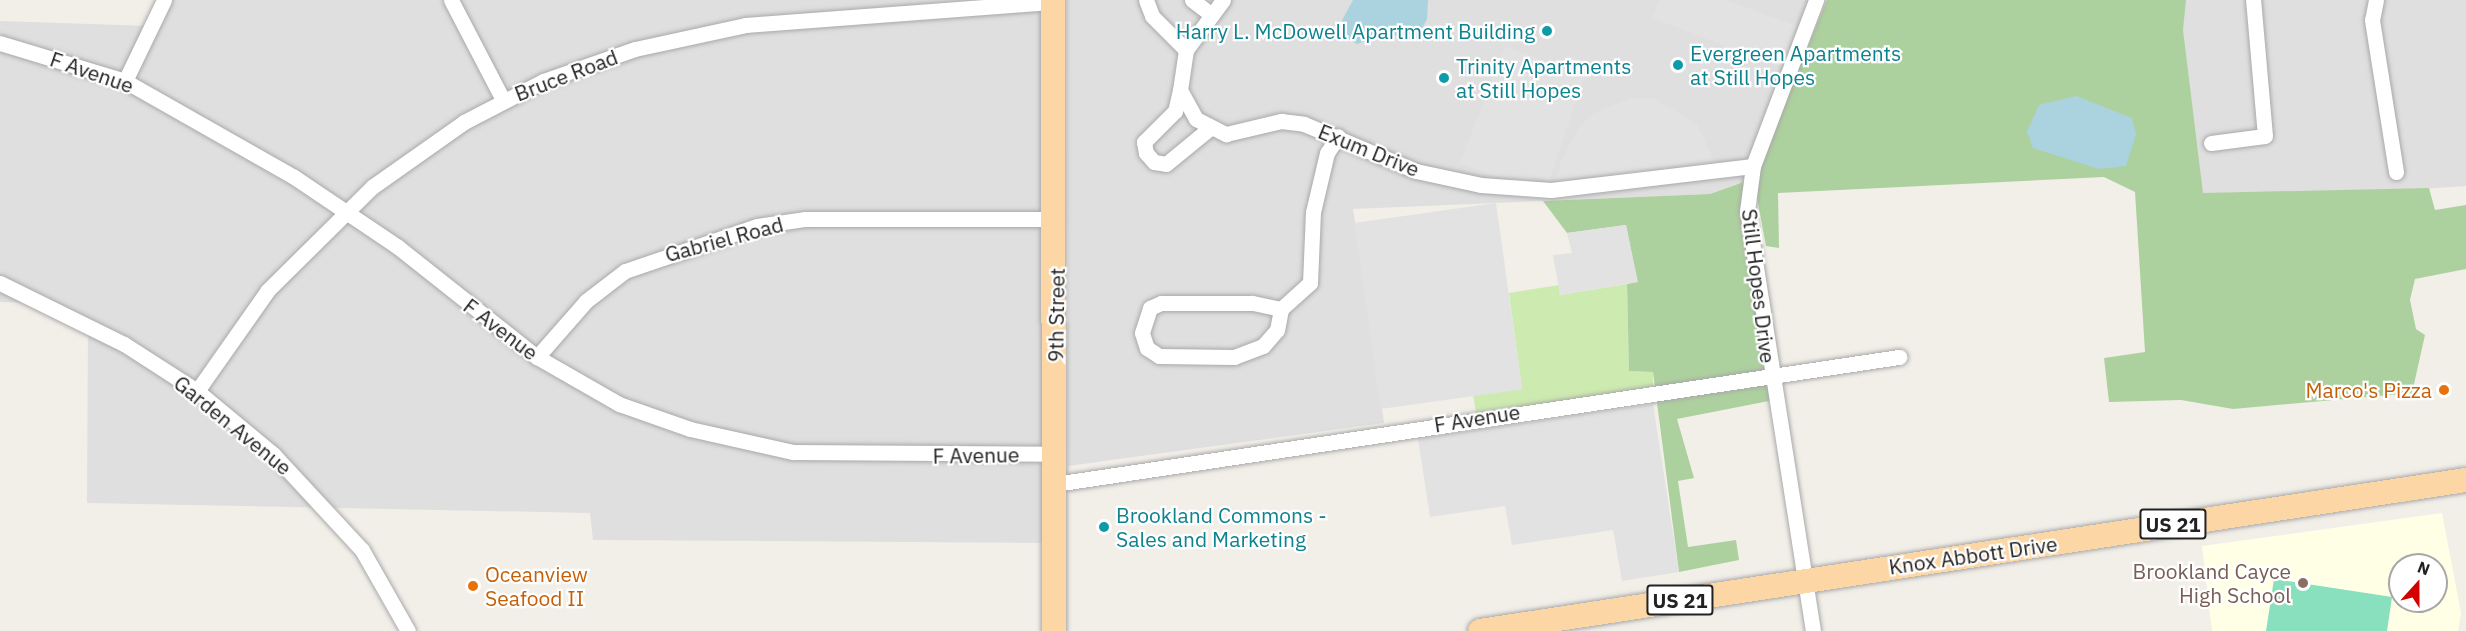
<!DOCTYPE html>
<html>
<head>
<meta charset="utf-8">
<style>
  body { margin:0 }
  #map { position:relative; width:2466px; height:631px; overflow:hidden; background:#f2efe9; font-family:"IBM Plex Sans",sans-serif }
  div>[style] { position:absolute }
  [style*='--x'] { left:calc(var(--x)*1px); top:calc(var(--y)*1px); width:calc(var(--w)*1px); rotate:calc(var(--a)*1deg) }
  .residential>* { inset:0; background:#e0dfdf }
  .education>* { inset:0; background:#ffffe5 }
  .grass>* { inset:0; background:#cdebb0 }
  .forest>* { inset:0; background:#add19e }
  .pitch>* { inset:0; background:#88e0be }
  .parking>* { inset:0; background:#e2e2e2; transform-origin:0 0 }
  .water>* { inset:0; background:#aad3df }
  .roads { filter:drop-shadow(0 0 2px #a9a9a9) drop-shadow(0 0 2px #a9a9a9) }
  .minor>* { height:15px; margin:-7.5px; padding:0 7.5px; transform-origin:7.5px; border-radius:7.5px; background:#fff }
  .primary>* { height:24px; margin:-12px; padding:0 12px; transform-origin:12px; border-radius:12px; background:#fcd6a4 }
  .dots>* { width:16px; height:16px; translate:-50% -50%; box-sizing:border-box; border:3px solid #fff; border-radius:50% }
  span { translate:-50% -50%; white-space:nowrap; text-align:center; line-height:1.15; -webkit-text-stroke:4.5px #fff; paint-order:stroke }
  .shield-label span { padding:2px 4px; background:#fff; border:2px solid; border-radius:4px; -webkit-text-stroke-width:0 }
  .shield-label { font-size:20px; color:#222; font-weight:700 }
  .culture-label { font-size:21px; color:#0d838f }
  .right { translate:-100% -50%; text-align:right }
  .left { translate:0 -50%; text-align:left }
  .street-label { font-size:21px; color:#222 }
  .food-label { font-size:21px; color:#c56008 }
  .education-label { font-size:21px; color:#785e54 }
  .north { position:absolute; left:2388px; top:553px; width:60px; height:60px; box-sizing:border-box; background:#fff; border:2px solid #a7a7a7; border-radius:50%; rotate:21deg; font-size:16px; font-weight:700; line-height:24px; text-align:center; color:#222 }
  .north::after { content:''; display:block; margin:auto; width:21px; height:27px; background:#d40000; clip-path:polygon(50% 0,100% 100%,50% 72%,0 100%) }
</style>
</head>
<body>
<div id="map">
  <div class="residential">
    <i style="clip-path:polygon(164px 0,1053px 0,1054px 543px,593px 540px,590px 513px,87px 503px,88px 325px,45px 303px,0 302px,0 21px,151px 26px)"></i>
    <i style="clip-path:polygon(1067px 0,1837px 0,1769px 172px,1710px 194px,1353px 209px,1384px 423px,1068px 466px)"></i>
    <i style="clip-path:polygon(2172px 0,2466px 0,2466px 186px,2194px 205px)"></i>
  </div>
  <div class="education">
    <i style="clip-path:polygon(evenodd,2442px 513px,2461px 613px,2458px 631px,2212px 631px,2202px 546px,2442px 513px,2400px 565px,2436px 565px,2436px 601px,2400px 601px,2400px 565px)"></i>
  </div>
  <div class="grass">
    <i style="clip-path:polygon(1627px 284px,1629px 371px,1653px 372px,1653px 390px,1477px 418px,1473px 395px,1522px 389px,1509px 293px,1559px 285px,1560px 295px)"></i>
  </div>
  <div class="forest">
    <i style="clip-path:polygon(1827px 0,2186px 0,2183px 30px,2203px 193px,2429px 188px,2435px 210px,2466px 205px,2466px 269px,2415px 279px,2410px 300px,2416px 329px,2425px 335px,2412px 393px,2233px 409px,2181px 400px,2109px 402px,2104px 358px,2145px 352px,2135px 192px,2104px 177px,1778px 193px,1779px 248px,1766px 246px,1755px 187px,1760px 164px)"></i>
    <i style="clip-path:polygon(1749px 180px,1774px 400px,1677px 419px,1694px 478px,1678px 481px,1688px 547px,1736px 540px,1739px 560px,1679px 572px,1653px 372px,1629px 371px,1627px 284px,1637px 282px,1626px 225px,1567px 233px,1543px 201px,1710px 194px)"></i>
  </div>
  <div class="pitch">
    <i style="clip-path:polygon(2274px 579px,2392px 597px,2387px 631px,2266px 631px)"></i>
  </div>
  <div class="parking">
    <i style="clip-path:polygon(1659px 0,1726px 0,1805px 29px,1790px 70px,1652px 18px)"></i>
    <i style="clip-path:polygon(1505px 46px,1561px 67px,1567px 54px,1589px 64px,1549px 181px,1533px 176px,1530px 183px,1496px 177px,1460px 163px)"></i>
    <i style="clip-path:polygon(1631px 98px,1655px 99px,1697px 124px,1719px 172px,1555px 190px,1560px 163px,1579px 127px,1594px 113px)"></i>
    <i style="left:1496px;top:203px;width:188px;height:143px;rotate:82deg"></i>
    <i style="clip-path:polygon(1626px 225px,1638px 282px,1560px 295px,1553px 255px,1572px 253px,1567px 233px)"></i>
    <i style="clip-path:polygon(1653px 404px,1679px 572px,1622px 581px,1613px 530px,1512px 545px,1505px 506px,1430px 517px,1418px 439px)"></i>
  </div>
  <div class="water">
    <i style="clip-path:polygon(1353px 0,1428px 0,1427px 19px,1415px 41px,1389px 34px,1357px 44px,1345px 37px,1340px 24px)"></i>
    <i style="clip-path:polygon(2076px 96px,2132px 118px,2136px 134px,2126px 166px,2099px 169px,2033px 148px,2027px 131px,2039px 105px)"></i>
  </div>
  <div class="roads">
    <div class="minor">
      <i style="--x:451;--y:0;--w:113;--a:62.5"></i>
      <i style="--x:1146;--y:0;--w:17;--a:69"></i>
      <i style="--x:1152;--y:16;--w:48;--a:45"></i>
      <i style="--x:1192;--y:0;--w:25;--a:37"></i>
      <i style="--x:1223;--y:0;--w:62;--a:126.5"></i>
      <i style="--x:1186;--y:50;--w:40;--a:98.5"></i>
      <i style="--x:1180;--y:90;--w:33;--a:61"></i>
      <i style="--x:1196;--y:119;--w:34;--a:27"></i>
      <i style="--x:1226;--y:134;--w:57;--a:-13.3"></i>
      <i style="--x:1281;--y:121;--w:23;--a:7"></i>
      <i style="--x:1304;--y:124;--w:121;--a:22.8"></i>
      <i style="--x:1416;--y:171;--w:66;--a:12.2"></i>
      <i style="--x:1481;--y:185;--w:70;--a:4.1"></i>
      <i style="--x:1551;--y:190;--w:203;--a:-6.8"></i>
      <i style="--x:2376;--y:0;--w:20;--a:101"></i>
      <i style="--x:2372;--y:20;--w:154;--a:81"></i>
      <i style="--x:0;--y:43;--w:131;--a:16.9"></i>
      <i style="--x:125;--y:81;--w:194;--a:29.6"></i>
      <i style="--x:294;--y:177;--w:125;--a:33.9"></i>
      <i style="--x:398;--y:247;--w:177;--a:38.4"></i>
      <i style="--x:537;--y:357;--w:95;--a:29.8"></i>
      <i style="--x:619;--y:404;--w:75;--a:19.4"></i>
      <i style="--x:690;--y:429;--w:106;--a:12.6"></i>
      <i style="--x:793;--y:452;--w:262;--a:0.4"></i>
      <i style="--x:125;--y:81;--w:90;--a:-64.3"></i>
      <i style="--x:1180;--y:90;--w:22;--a:103"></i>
      <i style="--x:1175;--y:111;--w:44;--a:135"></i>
      <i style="--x:1144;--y:142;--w:11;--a:80"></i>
      <i style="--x:1146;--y:153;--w:12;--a:48"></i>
      <i style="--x:1154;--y:162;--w:12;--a:9"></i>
      <i style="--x:1166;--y:164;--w:57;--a:-39.3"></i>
      <i style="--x:2211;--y:143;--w:54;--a:-7.4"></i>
      <i style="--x:2265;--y:136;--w:137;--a:-95"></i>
      <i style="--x:0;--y:283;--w:138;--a:26.2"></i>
      <i style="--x:124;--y:344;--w:87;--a:32.8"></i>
      <i style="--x:197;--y:391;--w:100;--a:39.7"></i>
      <i style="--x:274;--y:455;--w:129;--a:47.2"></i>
      <i style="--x:362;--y:550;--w:93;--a:60.4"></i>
      <i style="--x:1281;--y:309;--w:30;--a:-168"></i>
      <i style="--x:1252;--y:303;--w:91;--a:180"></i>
      <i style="--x:1161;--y:303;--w:12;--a:156"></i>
      <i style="--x:1150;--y:308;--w:26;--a:108"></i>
      <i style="--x:1142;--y:333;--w:16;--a:72"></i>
      <i style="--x:1147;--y:348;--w:14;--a:34"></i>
      <i style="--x:1159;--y:356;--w:75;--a:0.8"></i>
      <i style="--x:1234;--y:357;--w:31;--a:-21"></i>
      <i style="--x:1263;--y:346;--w:21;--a:-49"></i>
      <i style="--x:1277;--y:330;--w:21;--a:-79"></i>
      <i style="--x:1281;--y:309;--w:39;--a:-42"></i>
      <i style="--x:1310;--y:283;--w:71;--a:-87.6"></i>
      <i style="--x:1313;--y:212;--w:61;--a:-76.7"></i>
      <i style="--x:1327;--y:153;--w:20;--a:-57"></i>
      <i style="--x:537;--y:357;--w:74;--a:-48.8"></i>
      <i style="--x:586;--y:301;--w:49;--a:-37.6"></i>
      <i style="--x:625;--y:271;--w:139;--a:-18.8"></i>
      <i style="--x:757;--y:226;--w:49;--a:-8.3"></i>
      <i style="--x:805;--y:219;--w:252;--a:0"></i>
      <i style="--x:197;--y:391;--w:123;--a:-54.9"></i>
      <i style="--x:268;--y:290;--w:146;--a:-44.7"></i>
      <i style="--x:372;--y:187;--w:113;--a:-35.2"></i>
      <i style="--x:464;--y:122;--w:89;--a:-27.4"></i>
      <i style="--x:543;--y:81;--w:97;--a:-19.2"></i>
      <i style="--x:635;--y:49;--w:114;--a:-12.2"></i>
      <i style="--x:746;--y:25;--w:308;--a:-4.3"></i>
      <i style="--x:1055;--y:484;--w:854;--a:-8.56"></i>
      <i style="--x:1813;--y:631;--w:425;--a:-98.9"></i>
      <i style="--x:1747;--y:211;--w:45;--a:-82.4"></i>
      <i style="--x:1753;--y:166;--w:178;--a:-69.2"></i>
    </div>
    <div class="primary">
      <i style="--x:1053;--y:0;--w:631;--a:89.91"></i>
      <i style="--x:1480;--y:631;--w:997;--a:-8.71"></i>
    </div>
  </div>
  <div class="dots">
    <i style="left:1547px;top:31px;background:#0f9aa8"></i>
    <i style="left:1678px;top:65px;background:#0f9aa8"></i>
    <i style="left:1444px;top:78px;background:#0f9aa8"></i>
    <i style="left:2444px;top:390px;background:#e8710a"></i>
    <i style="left:1104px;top:527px;background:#0f9aa8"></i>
    <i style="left:2303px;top:583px;background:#8d6e63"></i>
    <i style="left:473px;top:586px;background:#e8710a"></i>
  </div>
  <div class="shield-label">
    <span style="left:2173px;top:524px">US 21</span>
    <span style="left:1680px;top:600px">US 21</span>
  </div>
  <div class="culture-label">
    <span class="right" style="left:1535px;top:31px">Harry L. McDowell Apartment Building</span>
    <span class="left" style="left:1690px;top:65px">Evergreen Apartments<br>at Still Hopes</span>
    <span class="left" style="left:1456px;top:78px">Trinity Apartments<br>at Still Hopes</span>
    <span class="left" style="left:1116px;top:527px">Brookland Commons -<br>Sales and Marketing</span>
  </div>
  <div class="street-label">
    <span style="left:92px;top:72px;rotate:19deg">F Avenue</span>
    <span style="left:566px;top:75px;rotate:-21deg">Bruce Road</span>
    <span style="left:1369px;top:150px;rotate:22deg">Exum Drive</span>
    <span style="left:724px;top:239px;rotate:-15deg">Gabriel Road</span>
    <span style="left:1759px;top:286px;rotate:83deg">Still Hopes Drive</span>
    <span style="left:1056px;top:315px;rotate:-89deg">9th Street</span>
    <span style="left:501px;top:329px;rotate:37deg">F Avenue</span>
    <span style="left:1477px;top:418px;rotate:-9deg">F Avenue</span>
    <span style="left:233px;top:425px;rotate:39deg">Garden Avenue</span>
    <span style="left:976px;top:455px;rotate:-1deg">F Avenue</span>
    <span style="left:1973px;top:555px;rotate:-8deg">Knox Abbott Drive</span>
  </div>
  <div class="food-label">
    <span class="right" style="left:2432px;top:390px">Marco's Pizza</span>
    <span class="left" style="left:485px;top:586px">Oceanview<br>Seafood II</span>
  </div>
  <div class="education-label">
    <span class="right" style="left:2291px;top:583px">Brookland Cayce<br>High School</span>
  </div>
  <div class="north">N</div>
</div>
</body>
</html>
